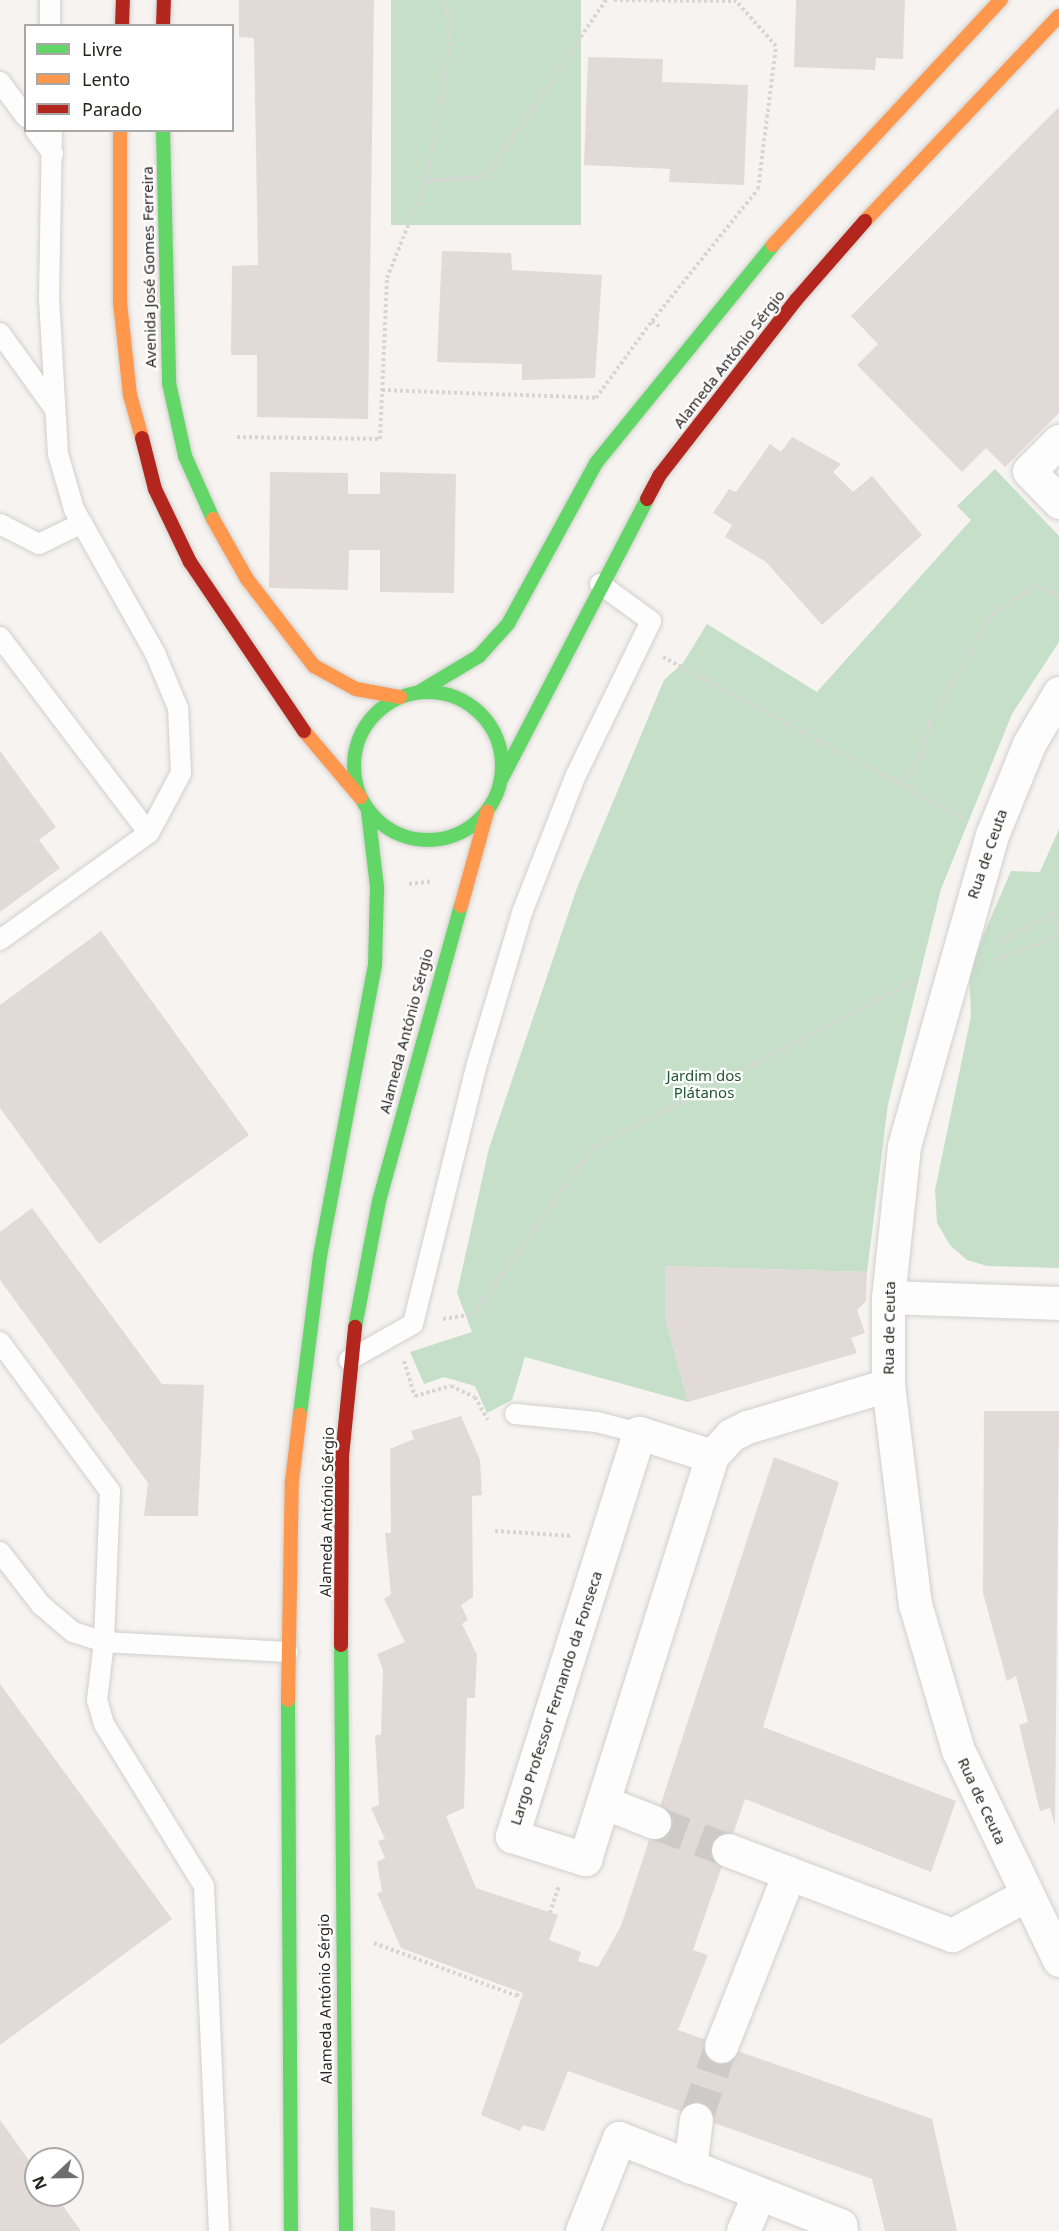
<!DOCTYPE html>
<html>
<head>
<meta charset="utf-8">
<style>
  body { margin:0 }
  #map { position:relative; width:1059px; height:2231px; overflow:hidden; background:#f6f3f0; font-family:"Noto Sans",sans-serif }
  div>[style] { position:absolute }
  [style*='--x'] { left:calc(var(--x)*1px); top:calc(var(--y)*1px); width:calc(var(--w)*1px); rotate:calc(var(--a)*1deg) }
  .green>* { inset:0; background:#c5dfc8; transform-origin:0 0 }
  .building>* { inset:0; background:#e2dad7 }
  .street-tunnel>* { height:33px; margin-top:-16.5px; transform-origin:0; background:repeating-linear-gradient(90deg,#cdcac7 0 33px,transparent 0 49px) }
  .path>* { height:4px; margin-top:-2px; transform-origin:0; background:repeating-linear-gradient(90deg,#d7d6d5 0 3px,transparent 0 6px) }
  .roads { filter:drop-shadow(0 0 2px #d1d0cd) drop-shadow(0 0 2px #d1d0cd) }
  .lane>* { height:20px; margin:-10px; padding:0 10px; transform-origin:10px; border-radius:10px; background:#fefdfd }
  .street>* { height:33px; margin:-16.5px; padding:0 16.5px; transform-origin:16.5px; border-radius:16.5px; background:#fefdfd }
  .fast>* { height:14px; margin:-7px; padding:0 7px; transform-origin:7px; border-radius:7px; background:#63d668 }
  .fast>.ring { margin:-7px; padding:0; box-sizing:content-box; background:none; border:14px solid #63d668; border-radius:50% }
  .slow>* { height:14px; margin:-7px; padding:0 7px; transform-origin:7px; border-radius:7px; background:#ff974d }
  .jam>* { height:14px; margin:-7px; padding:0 7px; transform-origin:7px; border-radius:7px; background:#b3261e }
  span { translate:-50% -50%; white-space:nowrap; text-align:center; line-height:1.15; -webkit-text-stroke:4.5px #fff; paint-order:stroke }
  .street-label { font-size:15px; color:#282624 }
  .park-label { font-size:15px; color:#1d572f }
  .legend { position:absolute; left:24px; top:24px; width:210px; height:108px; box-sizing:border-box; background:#fff; border:2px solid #a9a8a7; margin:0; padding:8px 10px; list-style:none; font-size:18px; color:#282624 }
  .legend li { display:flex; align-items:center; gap:12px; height:30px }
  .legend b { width:30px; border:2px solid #a9a8a7 }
  .north { position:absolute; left:24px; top:2147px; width:60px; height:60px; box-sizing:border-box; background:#fff; border:2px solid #a9a8a7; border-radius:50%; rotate:248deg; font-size:16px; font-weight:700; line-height:24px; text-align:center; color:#282624 }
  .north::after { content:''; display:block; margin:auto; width:21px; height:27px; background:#706e6b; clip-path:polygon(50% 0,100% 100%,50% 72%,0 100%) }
</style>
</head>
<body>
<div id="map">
  <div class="green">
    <i style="left:391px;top:0;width:190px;height:225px"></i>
    <i style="clip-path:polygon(995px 469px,1059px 536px,1059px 642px,1012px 714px,941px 889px,888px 1104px,867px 1272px,665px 1266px,665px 1317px,688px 1402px,525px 1357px,512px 1400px,487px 1413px,475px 1386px,444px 1377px,424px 1384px,410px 1352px,472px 1332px,457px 1293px,489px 1148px,577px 888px,664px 680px,683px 663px,707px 624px,817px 692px,971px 520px,957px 506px)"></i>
    <i style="clip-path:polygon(1059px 829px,1059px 1268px,987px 1266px,967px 1260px,950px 1245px,937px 1223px,935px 1190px,971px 1016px,969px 968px,1011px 871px,1040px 872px)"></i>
  </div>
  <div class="building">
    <i style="clip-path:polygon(239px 0,374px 0,368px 419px,257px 417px,257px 355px,231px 355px,232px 266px,258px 265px,254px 38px,239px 37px)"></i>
    <i style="clip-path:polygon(796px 0,905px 0,903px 59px,876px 58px,875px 70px,794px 67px)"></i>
    <i style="clip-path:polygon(588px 57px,663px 59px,662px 82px,748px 85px,744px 185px,669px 182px,670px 169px,584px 165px)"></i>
    <i style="clip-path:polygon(1059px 107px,1059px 413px,1005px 467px,986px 448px,962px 472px,857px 365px,878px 344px,851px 316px)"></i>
    <i style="clip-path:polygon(442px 251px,511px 253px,512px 270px,602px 275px,595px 378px,522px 380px,522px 364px,437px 362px)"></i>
    <i style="clip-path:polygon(792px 437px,841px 464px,833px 472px,853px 492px,872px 476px,922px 535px,822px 625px,766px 562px,725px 537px,732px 525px,713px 513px,729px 489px,736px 492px,770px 444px,781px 452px)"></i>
    <i style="clip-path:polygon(270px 472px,348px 473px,348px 494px,380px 494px,380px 472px,456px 474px,454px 593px,380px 592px,380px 550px,349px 550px,348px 590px,269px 588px)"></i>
    <i style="clip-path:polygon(0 751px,56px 827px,39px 840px,60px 868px,0 912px)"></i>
    <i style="clip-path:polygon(101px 931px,249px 1135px,99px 1244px,0 1108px,0 1005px)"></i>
    <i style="clip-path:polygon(32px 1208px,162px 1384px,204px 1385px,198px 1516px,144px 1516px,148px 1483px,0 1280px,0 1232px)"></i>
    <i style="clip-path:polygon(665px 1266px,867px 1272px,866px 1301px,857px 1310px,865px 1333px,851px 1338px,857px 1353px,688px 1402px,665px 1317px)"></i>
    <i style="clip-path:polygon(984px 1411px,1059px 1411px,1055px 1825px,1050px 1808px,1040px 1811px,1019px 1725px,1028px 1722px,1016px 1676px,1007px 1681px,983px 1593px)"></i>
    <i style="clip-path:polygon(461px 1416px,480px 1460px,482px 1495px,472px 1496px,473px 1597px,461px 1605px,468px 1620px,462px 1624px,477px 1655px,475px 1698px,467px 1698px,464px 1808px,446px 1816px,476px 1888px,558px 1915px,549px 1940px,581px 1952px,578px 1961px,598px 1967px,621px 1926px,774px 1457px,839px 1482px,763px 1727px,956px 1801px,931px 1872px,745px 1799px,693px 1950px,708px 1955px,678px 2030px,932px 2119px,957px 2231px,885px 2231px,872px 2179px,568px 2071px,544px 2131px,523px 2125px,520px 2131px,481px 2115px,523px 1993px,401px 1948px,377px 1893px,382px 1892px,377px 1862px,385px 1858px,378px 1841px,385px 1839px,371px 1808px,379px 1805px,375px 1735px,381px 1735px,383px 1669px,377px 1654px,405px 1642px,384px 1599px,391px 1594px,385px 1533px,391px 1533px,390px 1449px,414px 1439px,411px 1431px)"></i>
    <i style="clip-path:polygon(0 1684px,172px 1919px,0 2045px)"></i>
    <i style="clip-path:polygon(0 2120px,36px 2170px,36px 2195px,55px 2195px,81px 2231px,0 2231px)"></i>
    <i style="clip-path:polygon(370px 2207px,395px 2211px,395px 2231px,371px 2231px)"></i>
  </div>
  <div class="street-tunnel">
    <i style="--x:654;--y:1822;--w:79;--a:20.7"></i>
    <i style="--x:696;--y:2119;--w:77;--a:-71.1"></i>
  </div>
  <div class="path">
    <i style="--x:614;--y:0;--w:122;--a:0.5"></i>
    <i style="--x:426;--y:181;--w:54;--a:-4.2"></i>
    <i style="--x:480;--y:177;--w:17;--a:-40"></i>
    <i style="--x:493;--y:166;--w:201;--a:-55.8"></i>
    <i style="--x:652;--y:321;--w:169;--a:-51.2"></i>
    <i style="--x:758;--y:189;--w:144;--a:-82.8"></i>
    <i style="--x:776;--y:46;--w:62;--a:-131.7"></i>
    <i style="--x:382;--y:390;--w:214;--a:2.1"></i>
    <i style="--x:596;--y:398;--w:95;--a:-54"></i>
    <i style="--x:652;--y:321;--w:10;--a:37"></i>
    <i style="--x:237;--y:437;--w:143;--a:0.8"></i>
    <i style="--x:380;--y:439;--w:161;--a:-87.5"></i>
    <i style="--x:387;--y:278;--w:105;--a:-68.1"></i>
    <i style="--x:426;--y:181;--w:137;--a:-79.9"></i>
    <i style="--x:450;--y:46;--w:46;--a:-96.2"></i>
    <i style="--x:663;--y:657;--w:340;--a:28.3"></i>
    <i style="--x:900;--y:783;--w:34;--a:-52"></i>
    <i style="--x:921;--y:756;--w:33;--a:-76"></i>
    <i style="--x:929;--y:724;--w:127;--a:-60.2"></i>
    <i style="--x:992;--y:614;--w:51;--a:-33.1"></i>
    <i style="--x:1035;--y:586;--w:26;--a:21"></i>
    <i style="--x:409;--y:884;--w:23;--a:-7"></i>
    <i style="--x:1054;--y:914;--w:25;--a:78"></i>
    <i style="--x:999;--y:942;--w:68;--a:-27.3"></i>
    <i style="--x:993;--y:962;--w:71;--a:-22.2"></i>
    <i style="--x:1052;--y:1267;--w:9;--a:-41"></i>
    <i style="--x:443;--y:1319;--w:30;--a:-9"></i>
    <i style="--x:473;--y:1314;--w:203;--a:-54.4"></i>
    <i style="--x:591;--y:1149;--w:365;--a:-27.6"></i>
    <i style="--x:404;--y:1361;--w:37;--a:73"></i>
    <i style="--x:415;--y:1396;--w:37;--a:-16"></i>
    <i style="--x:451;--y:1386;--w:26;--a:25"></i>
    <i style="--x:475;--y:1397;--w:26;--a:61"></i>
    <i style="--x:495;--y:1531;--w:77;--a:3.7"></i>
    <i style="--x:550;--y:1913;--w:28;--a:-72"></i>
    <i style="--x:374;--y:1943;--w:153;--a:20.3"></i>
    <i style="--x:517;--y:1996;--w:5;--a:-68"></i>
  </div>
  <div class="roads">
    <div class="lane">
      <i style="--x:50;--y:0;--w:26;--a:90"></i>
      <i style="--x:0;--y:82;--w:44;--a:53.4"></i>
      <i style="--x:35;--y:130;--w:30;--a:53"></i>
      <i style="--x:0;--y:333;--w:92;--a:54.2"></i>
      <i style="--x:0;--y:524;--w:44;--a:27.1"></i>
      <i style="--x:39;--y:544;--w:48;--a:-26"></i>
      <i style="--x:0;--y:637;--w:246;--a:52.8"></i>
      <i style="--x:0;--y:940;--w:183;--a:-35.7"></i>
      <i style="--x:149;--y:833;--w:68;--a:-61.9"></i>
      <i style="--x:181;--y:773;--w:65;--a:-92.6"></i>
      <i style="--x:178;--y:708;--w:60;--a:-112.7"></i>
      <i style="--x:155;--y:653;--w:165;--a:-119.4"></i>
      <i style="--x:74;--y:509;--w:57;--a:-106.2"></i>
      <i style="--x:58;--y:454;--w:154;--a:-93.3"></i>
      <i style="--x:49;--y:300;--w:170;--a:-89"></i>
      <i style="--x:0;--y:1342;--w:185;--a:53.6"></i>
      <i style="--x:110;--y:1491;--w:151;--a:92.3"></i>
      <i style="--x:104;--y:1642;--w:33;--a:-162"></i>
      <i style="--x:73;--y:1632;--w:42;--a:-139.8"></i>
      <i style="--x:41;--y:1605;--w:67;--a:-127.7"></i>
      <i style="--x:349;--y:1360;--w:73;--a:-29.4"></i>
      <i style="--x:413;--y:1324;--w:268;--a:-76.2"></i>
      <i style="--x:477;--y:1064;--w:161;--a:-73.4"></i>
      <i style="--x:523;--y:910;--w:145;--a:-68.6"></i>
      <i style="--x:576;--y:775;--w:171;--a:-64"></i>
      <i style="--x:651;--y:621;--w:63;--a:-144"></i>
      <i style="--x:515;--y:1414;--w:82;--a:5.6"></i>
      <i style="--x:597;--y:1422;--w:43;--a:14.7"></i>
      <i style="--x:219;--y:2231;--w:345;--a:-92.5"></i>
      <i style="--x:204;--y:1886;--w:190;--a:-121.7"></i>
      <i style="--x:104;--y:1724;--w:25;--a:-106"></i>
      <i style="--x:97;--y:1700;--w:58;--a:-83.1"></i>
      <i style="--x:104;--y:1642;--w:184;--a:3.1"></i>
    </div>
    <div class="street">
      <i style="--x:1059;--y:441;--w:42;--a:135"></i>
      <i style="--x:1029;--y:471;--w:43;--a:45.9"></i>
      <i style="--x:1059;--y:693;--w:59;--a:120.5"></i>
      <i style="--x:1029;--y:744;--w:98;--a:112.1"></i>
      <i style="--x:992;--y:835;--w:323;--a:105.8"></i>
      <i style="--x:904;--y:1146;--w:152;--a:96"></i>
      <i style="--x:888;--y:1297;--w:88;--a:90"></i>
      <i style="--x:888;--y:1385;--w:221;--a:83"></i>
      <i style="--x:915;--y:1604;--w:152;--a:73.6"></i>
      <i style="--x:958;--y:1750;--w:233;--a:64.3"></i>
      <i style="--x:888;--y:1297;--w:171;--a:2"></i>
      <i style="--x:712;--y:1456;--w:77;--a:-162.5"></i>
      <i style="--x:639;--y:1433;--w:423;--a:107.5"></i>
      <i style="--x:512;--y:1836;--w:77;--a:17.5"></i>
      <i style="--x:585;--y:1859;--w:423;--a:-72.5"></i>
      <i style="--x:712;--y:1456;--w:28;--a:-48"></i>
      <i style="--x:731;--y:1435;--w:18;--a:-27"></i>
      <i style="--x:747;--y:1427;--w:147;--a:-16.6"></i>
      <i style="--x:603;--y:1802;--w:55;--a:21.4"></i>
      <i style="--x:728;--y:1850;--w:240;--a:20.8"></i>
      <i style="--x:952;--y:1935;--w:84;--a:-28.4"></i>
      <i style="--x:721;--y:2046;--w:186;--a:-68.5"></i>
      <i style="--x:690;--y:2167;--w:48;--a:-82.9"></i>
      <i style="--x:582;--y:2231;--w:100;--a:-68.3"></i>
      <i style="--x:619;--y:2138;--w:238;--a:21.5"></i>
      <i style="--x:840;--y:2225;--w:6;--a:81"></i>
      <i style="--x:743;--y:2231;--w:39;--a:-67"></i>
    </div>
    <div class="fast">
      <i style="--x:163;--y:130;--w:253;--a:88.6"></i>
      <i style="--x:169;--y:383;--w:75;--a:77.6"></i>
      <i style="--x:185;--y:456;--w:69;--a:66"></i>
      <i class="ring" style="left:354px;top:692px;width:134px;height:134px"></i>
      <i style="--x:419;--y:692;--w:70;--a:-31"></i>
      <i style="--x:479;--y:656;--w:43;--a:-47.8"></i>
      <i style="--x:508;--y:624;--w:183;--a:-61.3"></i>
      <i style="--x:596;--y:463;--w:281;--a:-50.9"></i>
      <i style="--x:502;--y:778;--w:314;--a:-62.5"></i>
      <i style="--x:355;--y:1327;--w:128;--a:-79.2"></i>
      <i style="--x:379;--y:1201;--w:306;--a:-74.5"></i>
      <i style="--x:300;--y:1414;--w:159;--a:-82.8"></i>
      <i style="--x:320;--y:1256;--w:296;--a:-79.3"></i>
      <i style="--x:375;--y:965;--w:78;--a:-88.5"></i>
      <i style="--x:377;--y:887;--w:76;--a:-96.8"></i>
      <i style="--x:341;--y:1645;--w:586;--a:89.51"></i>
      <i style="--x:288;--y:1700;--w:531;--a:89.68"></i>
    </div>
    <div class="slow">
      <i style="--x:120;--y:130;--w:172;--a:90"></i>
      <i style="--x:120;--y:302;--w:94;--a:83.9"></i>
      <i style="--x:130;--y:395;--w:45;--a:74.4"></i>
      <i style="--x:865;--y:221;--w:282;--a:-46.6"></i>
      <i style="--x:773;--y:245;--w:335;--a:-47.1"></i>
      <i style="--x:213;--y:519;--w:69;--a:60.5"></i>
      <i style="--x:247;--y:579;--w:110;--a:52.4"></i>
      <i style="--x:314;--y:666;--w:48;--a:28.7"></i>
      <i style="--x:356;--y:689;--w:45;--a:10.3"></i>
      <i style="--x:304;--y:731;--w:87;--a:49.7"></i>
      <i style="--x:461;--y:906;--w:98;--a:-74.5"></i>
      <i style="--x:288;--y:1700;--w:219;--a:-89"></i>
      <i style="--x:292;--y:1481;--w:67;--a:-83.2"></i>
    </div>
    <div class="jam">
      <i style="--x:122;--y:26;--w:26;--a:-88"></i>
      <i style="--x:163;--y:26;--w:26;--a:-88"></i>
      <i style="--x:142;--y:438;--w:53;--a:75.7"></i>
      <i style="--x:155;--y:489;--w:81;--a:64.4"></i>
      <i style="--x:190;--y:562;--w:204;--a:56"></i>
      <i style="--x:647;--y:499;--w:26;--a:-62"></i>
      <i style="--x:659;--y:476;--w:223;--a:-52.1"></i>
      <i style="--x:796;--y:300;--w:105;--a:-48.9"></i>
      <i style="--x:341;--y:1645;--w:189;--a:-89.7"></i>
      <i style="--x:342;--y:1456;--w:130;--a:-84.2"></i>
    </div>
  </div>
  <div class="street-label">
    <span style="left:149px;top:267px;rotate:-91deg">Avenida José Gomes Ferreira</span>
    <span style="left:729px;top:359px;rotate:-52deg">Alameda António Sérgio</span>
    <span style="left:987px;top:854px;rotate:-71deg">Rua de Ceuta</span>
    <span style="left:406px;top:1031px;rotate:-75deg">Alameda António Sérgio</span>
    <span style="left:889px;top:1328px;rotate:-89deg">Rua de Ceuta</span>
    <span style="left:327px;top:1512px;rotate:-89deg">Alameda António Sérgio</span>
    <span style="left:556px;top:1698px;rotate:-72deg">Largo Professor Fernando da Fonseca</span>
    <span style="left:982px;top:1801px;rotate:65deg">Rua de Ceuta</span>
    <span style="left:325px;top:1999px;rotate:-91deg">Alameda António Sérgio</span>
  </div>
  <div class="park-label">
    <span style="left:704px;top:1084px">Jardim dos<br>Plátanos</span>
  </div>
  <ul class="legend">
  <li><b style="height:8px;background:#63d668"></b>Livre</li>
  <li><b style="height:8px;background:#ff974d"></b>Lento</li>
  <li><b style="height:8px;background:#b3261e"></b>Parado</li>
  </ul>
  <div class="north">N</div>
</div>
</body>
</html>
